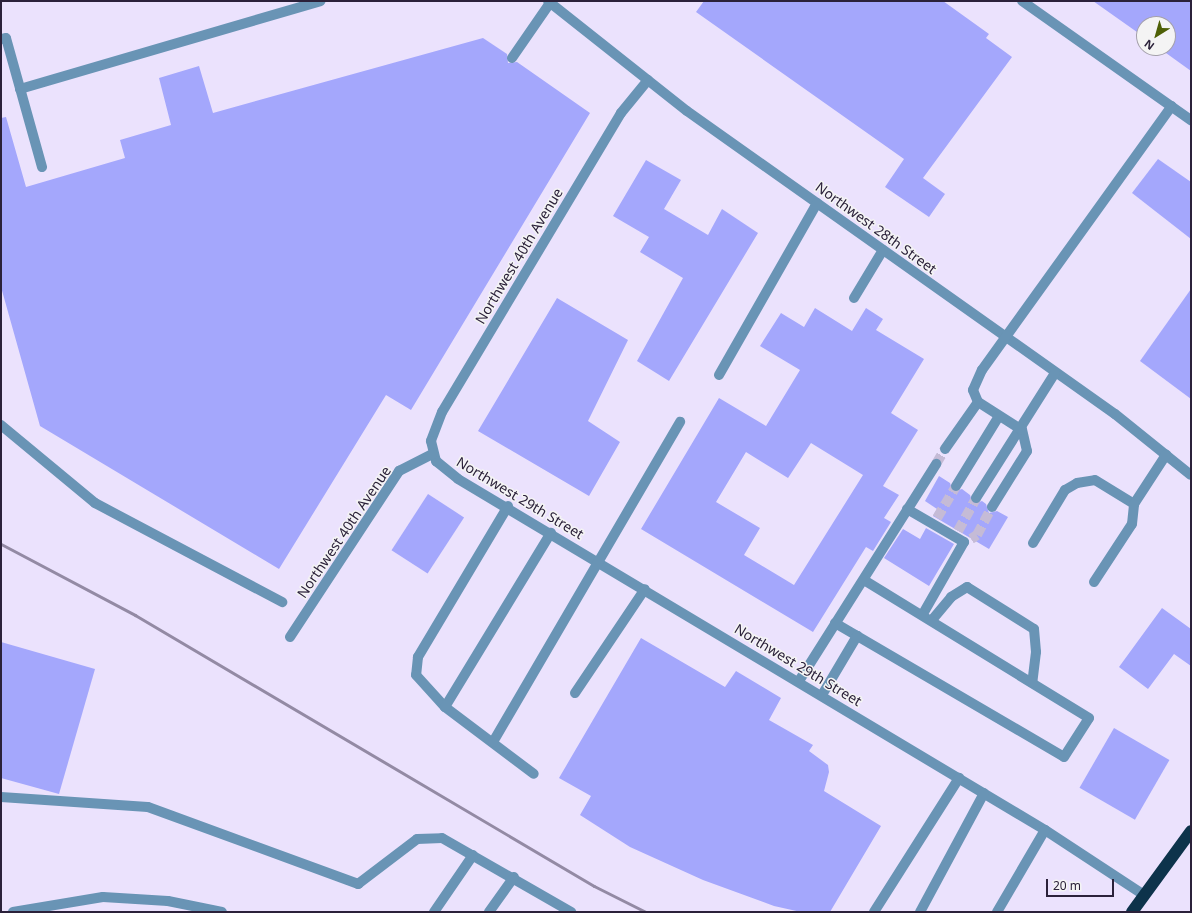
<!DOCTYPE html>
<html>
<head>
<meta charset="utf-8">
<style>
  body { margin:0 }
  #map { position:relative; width:1192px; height:913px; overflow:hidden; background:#ebe2fd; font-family:"Noto Sans",sans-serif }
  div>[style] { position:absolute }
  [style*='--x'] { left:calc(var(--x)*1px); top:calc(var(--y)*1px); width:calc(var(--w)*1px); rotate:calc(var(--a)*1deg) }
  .building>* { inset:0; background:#a4a7fc; transform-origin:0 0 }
  .minor-tunnel>* { height:10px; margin-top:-5px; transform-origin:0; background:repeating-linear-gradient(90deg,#c5bbd6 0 10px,transparent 0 15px) }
  .minor>* { height:10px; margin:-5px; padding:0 5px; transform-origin:5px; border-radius:5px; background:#6994b5 }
  .highway>* { height:12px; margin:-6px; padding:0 6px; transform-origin:6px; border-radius:6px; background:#0d334b }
  .rail>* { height:3px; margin:-1.5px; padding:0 1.5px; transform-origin:1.5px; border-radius:1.5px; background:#938aa4 }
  span { translate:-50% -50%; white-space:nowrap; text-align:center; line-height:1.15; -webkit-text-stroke:3px #f4f4f4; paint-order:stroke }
  .street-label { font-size:14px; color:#2b213a }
  .frame { position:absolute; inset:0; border:2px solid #2b213a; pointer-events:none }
  .north { position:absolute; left:1136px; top:16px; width:40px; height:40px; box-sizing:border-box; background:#f4f4f4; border:1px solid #a4a0aa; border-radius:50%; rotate:217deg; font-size:11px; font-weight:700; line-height:16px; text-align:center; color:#2b213a }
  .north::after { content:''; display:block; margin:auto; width:14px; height:18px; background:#4e6006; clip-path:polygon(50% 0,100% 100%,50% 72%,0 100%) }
  .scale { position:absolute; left:1046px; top:879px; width:68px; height:18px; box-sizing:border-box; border:2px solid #2b213a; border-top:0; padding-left:5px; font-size:12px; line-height:14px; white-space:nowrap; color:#2b213a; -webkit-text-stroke:3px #f4f4f4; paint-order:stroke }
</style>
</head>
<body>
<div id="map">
  <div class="building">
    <i style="clip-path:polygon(704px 1px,943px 1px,989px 34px,986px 38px,1012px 57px,923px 178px,945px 194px,929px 217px,885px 187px,904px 159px,696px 12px)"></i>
    <i style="clip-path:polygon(1093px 1px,1191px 1px,1191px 71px,1159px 48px,1168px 48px,1168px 24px,1144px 24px,1144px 37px)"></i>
    <i style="clip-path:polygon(483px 38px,507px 54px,508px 63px,517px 62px,590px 113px,411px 410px,386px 395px,279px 569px,40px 426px,1px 287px,1px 118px,6px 117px,26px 187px,125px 158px,120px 140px,171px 125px,159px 78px,199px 66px,213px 113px)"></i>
    <i style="clip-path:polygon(1158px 159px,1191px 182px,1191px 239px,1132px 193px)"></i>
    <i style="clip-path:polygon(646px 160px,681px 180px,664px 209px,708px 235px,722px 209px,758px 233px,669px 381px,637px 361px,683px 278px,640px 252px,649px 237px,613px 216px)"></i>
    <i style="clip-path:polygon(1191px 289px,1191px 399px,1140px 361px)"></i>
    <i style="clip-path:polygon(557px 298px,628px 340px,588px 421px,620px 442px,589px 496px,478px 431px)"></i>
    <i style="clip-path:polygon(evenodd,815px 308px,852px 331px,866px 308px,883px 319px,876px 330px,924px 359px,891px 413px,918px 430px,883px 486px,899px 495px,884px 518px,891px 522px,873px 551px,866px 547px,813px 632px,641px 529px,719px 398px,766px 426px,800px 370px,760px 346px,781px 313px,804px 327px,815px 308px,811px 443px,863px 475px,794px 585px,744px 555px,760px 528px,716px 502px,746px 452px,788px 478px,811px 443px)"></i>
    <i style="clip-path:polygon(939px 476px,950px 483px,953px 492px,962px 489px,970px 495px,973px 504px,982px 501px,986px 504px,989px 513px,997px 511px,1008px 517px,989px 549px,933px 516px,937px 509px,925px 501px)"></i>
    <i style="left:428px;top:494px;width:43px;height:67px;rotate:33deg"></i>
    <i style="clip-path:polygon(926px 528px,954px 544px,929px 586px,884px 558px,903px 529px,920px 539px)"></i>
    <i style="clip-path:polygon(1162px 608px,1191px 629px,1191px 666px,1174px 654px,1148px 689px,1119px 667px)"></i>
    <i style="clip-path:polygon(641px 638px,725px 687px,736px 671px,781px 698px,769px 720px,813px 745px,809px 751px,828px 765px,829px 772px,824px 791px,881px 826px,830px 912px,801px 912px,774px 906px,703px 880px,630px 847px,580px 815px,591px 796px,559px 778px)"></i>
    <i style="clip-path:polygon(1px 642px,95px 669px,59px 794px,1px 778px)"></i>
    <i style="left:1114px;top:728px;width:64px;height:69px;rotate:30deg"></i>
  </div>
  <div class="minor-tunnel">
    <i style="--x:936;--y:464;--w:17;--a:-59"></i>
    <i style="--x:937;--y:518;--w:37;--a:-59"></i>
    <i style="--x:958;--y:531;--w:38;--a:-61"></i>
    <i style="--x:971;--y:539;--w:7;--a:-34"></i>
    <i style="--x:977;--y:535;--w:32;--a:-62"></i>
  </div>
  <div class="minor">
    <i style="--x:548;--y:1;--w:177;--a:38.4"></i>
    <i style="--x:687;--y:111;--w:524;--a:35.3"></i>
    <i style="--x:1115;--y:414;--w:97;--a:38.8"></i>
    <i style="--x:1022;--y:1;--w:207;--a:35.2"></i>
    <i style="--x:1;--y:39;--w:5;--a:-11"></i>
    <i style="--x:6;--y:38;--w:134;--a:74.4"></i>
    <i style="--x:512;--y:58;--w:67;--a:-55.4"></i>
    <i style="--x:648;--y:80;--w:43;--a:129.3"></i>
    <i style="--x:621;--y:113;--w:348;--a:120.9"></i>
    <i style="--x:442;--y:412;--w:31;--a:111"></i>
    <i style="--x:431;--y:441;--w:21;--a:76"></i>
    <i style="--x:436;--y:461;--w:28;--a:39"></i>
    <i style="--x:458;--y:479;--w:684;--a:30.88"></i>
    <i style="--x:1045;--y:830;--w:118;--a:33.3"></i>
    <i style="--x:20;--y:89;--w:313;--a:-16.3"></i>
    <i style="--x:854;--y:298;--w:56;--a:-58.9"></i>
    <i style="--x:719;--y:375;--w:198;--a:-60.3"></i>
    <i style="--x:1;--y:425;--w:122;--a:39.7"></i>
    <i style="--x:95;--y:503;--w:212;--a:27.9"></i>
    <i style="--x:945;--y:449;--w:57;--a:-54.9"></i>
    <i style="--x:956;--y:486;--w:82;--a:-58.4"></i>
    <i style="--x:976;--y:498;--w:148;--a:-57.7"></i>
    <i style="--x:508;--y:506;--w:176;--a:120.8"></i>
    <i style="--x:418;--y:657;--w:18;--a:96"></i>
    <i style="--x:416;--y:675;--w:43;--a:47.8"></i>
    <i style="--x:445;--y:707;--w:111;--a:37"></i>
    <i style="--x:992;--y:507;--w:66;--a:-58"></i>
    <i style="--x:1027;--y:451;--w:22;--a:-103"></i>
    <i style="--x:1022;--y:430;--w:52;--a:-147.5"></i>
    <i style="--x:978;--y:402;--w:13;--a:-113"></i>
    <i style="--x:973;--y:390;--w:22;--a:-66"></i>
    <i style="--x:982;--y:370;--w:325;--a:-54.3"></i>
    <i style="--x:907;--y:509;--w:66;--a:30.1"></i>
    <i style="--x:964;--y:542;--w:83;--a:119.7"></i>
    <i style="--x:1033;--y:543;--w:62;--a:-58.9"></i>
    <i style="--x:1065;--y:490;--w:14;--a:-30"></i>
    <i style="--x:1077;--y:483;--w:18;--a:-9"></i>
    <i style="--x:1095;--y:480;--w:46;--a:31.6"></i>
    <i style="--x:1134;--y:504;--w:59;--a:-56.9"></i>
    <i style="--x:1094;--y:582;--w:69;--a:-56.8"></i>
    <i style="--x:1132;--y:524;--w:20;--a:-84"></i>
    <i style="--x:932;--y:620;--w:30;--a:-50"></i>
    <i style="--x:951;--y:597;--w:19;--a:-32"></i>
    <i style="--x:967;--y:587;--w:79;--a:32.1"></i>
    <i style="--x:1034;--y:629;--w:23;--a:85"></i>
    <i style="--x:1036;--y:652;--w:31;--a:97"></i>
    <i style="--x:835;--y:623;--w:265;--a:30.3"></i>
    <i style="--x:1064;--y:757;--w:46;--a:-57.3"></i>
    <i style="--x:1089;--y:718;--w:264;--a:-148.5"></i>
    <i style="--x:290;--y:637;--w:199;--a:-56.7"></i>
    <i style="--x:399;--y:471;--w:38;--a:-27"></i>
    <i style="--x:799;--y:681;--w:257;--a:-57.7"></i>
    <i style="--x:575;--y:693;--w:125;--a:-56.1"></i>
    <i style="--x:822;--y:695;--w:69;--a:-59.3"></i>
    <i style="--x:445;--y:707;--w:204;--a:-58.7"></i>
    <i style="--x:493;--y:742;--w:371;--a:-59.7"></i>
    <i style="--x:1;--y:797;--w:147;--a:3.9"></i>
    <i style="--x:148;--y:807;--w:224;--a:20.1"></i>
    <i style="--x:358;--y:884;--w:74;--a:-37.3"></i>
    <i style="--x:417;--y:839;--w:25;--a:-2"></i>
    <i style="--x:442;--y:838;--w:149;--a:29.8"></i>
    <i style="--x:13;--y:912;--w:91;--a:-9.5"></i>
    <i style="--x:103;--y:897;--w:65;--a:3.5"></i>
    <i style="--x:168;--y:901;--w:55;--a:11.5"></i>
    <i style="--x:434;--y:912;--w:69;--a:-55.6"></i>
    <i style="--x:489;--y:912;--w:43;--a:-54.5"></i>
    <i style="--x:874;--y:912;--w:159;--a:-57.6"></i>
    <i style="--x:920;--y:912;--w:135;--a:-61.7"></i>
    <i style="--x:997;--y:912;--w:95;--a:-59.7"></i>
  </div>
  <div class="highway">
    <i style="--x:1132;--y:912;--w:100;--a:-53.9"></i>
  </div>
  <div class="rail">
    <i style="--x:1;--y:544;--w:152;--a:27.9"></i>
    <i style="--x:135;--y:615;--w:533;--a:30.56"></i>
    <i style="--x:594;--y:886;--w:58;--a:26.6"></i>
  </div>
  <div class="street-label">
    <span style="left:876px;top:228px;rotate:36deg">Northwest 28th Street</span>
    <span style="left:519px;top:256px;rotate:-59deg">Northwest 40th Avenue</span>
    <span style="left:520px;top:498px;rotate:31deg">Northwest 29th Street</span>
    <span style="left:344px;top:532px;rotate:-56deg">Northwest 40th Avenue</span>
    <span style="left:798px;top:665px;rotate:31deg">Northwest 29th Street</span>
  </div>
  <div class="frame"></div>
  <div class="north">N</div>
  <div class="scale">20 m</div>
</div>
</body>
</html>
